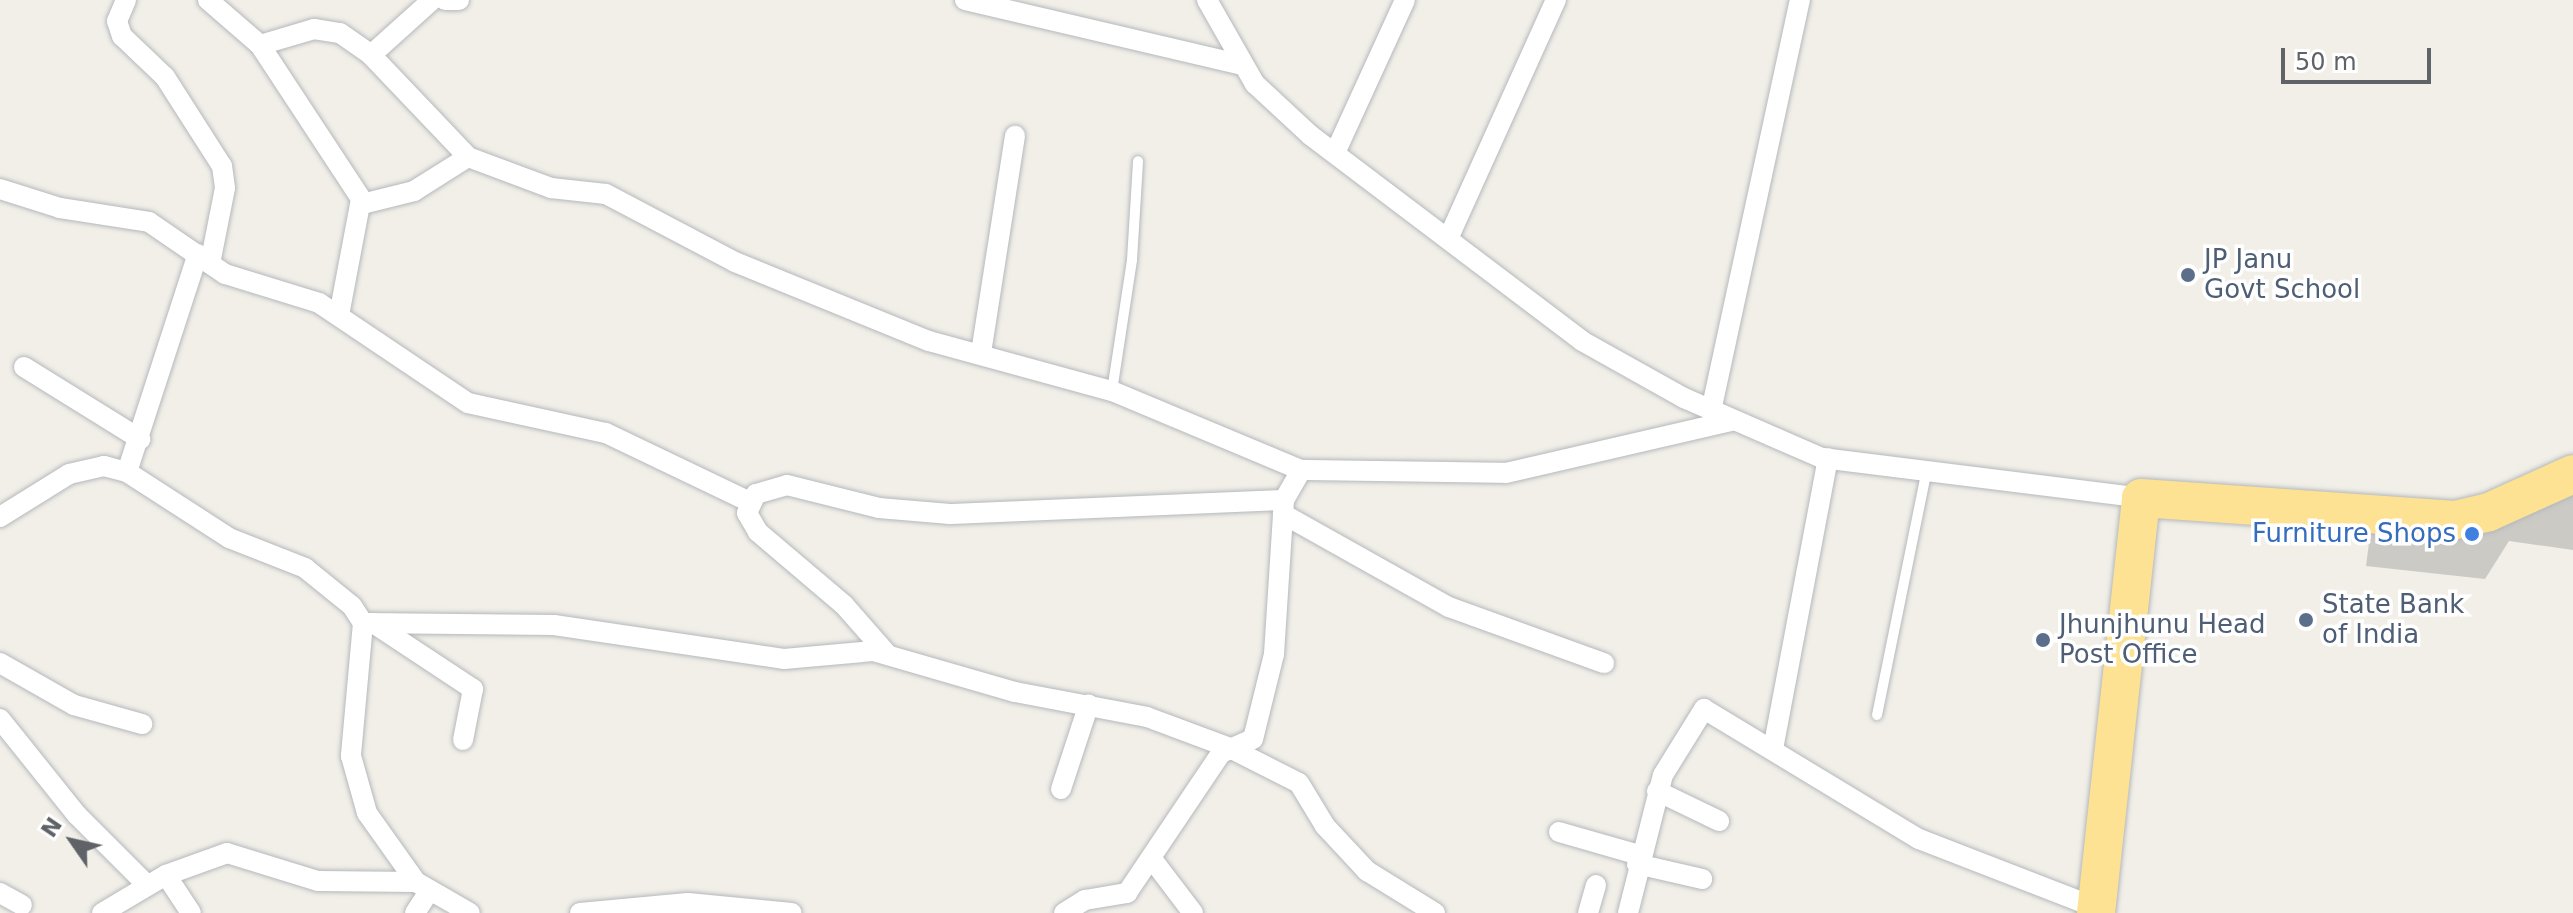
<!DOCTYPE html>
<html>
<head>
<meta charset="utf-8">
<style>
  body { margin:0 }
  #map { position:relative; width:2573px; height:913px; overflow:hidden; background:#f1efe8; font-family:"DejaVu Sans",sans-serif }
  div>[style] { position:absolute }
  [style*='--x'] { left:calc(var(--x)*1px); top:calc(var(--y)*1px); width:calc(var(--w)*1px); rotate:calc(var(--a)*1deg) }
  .building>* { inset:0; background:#cccac5 }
  .roads { filter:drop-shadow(0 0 2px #b5b8bc) drop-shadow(0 0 2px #b5b8bc) }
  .lane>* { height:10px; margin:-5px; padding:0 5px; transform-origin:5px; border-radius:5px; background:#fff }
  .street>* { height:20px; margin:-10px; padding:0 10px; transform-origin:10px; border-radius:10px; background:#fff }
  .highway>* { height:38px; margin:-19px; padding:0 19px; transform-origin:19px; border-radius:19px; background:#fde293 }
  .dots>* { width:22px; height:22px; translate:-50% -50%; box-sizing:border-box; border:4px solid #fff; border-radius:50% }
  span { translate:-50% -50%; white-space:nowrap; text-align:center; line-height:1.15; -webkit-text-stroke:7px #fff; paint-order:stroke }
  .service-label { font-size:26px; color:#4e5e75 }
  .left { translate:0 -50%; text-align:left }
  .shop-label { font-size:26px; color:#366cbe }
  .right { translate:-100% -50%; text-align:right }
  .north { position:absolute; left:32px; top:801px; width:80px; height:80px; -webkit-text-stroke:6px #fff; paint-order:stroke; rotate:304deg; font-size:22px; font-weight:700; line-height:32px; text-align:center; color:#5f6368 }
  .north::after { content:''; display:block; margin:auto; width:28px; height:36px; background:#5f6368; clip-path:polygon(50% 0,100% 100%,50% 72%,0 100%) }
  .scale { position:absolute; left:2281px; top:48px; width:150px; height:36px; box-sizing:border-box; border:4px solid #5f6368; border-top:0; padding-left:10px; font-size:24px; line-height:28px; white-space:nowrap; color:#5f6368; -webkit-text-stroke:6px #fff; paint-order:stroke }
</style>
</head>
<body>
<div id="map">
  <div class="building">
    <i style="clip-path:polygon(2573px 486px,2573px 550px,2509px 541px,2485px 579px,2366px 566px,2371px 527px)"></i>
  </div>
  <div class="roads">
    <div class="lane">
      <i style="--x:1112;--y:391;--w:133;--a:-81.3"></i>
      <i style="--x:1132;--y:260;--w:99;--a:-86.5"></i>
      <i style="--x:1877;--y:715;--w:250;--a:-78.5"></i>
    </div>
    <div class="street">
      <i style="--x:126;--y:0;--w:23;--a:113"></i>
      <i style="--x:117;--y:21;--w:16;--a:72"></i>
      <i style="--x:122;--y:36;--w:59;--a:43.6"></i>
      <i style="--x:165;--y:77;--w:106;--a:57.4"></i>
      <i style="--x:222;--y:166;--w:22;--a:82"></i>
      <i style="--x:225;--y:188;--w:77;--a:101.2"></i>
      <i style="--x:208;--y:0;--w:69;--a:40.9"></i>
      <i style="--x:260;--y:45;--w:184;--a:56.7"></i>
      <i style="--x:361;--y:199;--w:118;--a:100.7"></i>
      <i style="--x:445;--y:0;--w:14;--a:0"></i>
      <i style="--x:965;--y:0;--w:285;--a:13.2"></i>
      <i style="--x:1207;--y:0;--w:97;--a:60.3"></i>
      <i style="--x:1255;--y:84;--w:75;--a:42.8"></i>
      <i style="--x:1310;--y:135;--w:341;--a:37.1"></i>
      <i style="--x:1582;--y:341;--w:117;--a:29.2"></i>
      <i style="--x:1684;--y:398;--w:150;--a:23.5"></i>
      <i style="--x:1822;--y:458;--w:321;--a:7.1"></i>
      <i style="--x:260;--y:45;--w:56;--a:-16.5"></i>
      <i style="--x:314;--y:29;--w:26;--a:9"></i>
      <i style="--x:340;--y:33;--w:38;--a:35"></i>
      <i style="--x:371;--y:55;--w:141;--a:46.4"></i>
      <i style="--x:371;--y:55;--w:82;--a:-42"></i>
      <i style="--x:1335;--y:153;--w:168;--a:-65.4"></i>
      <i style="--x:0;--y:189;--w:63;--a:17.6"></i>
      <i style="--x:60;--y:208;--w:90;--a:8.9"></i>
      <i style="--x:149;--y:222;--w:92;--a:34.4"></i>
      <i style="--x:225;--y:274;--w:98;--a:17.1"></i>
      <i style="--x:319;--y:303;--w:179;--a:33.9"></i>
      <i style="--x:468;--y:403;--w:141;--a:12.3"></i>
      <i style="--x:606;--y:433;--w:160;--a:25.6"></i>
      <i style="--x:362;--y:204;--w:54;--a:-14"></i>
      <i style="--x:414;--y:191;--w:64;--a:-32.2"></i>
      <i style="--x:468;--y:157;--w:89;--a:20.5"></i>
      <i style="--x:551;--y:188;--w:55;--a:6.2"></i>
      <i style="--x:606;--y:194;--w:146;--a:27.8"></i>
      <i style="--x:735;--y:262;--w:209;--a:22.2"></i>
      <i style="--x:929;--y:341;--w:190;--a:15.3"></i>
      <i style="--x:1112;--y:391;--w:205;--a:22.7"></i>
      <i style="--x:1448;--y:239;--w:262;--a:-65.7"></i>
      <i style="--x:981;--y:353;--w:220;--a:-81.1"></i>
      <i style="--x:24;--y:367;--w:137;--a:31.8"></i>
      <i style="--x:1711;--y:411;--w:421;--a:-77.8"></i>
      <i style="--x:127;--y:472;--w:229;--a:-72"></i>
      <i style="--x:1283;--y:514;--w:190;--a:29.3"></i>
      <i style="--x:1449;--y:607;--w:165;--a:19.9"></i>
      <i style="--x:0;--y:517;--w:81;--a:-31.9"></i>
      <i style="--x:69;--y:474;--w:36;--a:-13"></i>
      <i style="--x:104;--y:466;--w:24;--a:15"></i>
      <i style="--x:127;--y:472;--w:121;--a:32.9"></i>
      <i style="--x:229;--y:538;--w:82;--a:21.5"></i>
      <i style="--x:305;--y:568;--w:60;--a:39"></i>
      <i style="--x:352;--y:606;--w:20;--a:57"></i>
      <i style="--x:363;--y:623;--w:134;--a:95.2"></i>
      <i style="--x:351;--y:756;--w:59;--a:74.3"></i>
      <i style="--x:367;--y:813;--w:85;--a:54.6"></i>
      <i style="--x:416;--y:882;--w:62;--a:29.9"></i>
      <i style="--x:363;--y:623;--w:191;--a:0.6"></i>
      <i style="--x:554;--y:625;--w:232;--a:8.4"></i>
      <i style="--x:784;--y:659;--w:89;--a:-5.1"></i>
      <i style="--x:873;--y:651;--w:148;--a:16.1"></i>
      <i style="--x:1015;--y:692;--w:134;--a:10.7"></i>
      <i style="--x:1147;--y:717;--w:89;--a:20.5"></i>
      <i style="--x:1230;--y:748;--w:77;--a:26.9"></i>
      <i style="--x:1299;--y:783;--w:50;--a:58.8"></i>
      <i style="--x:1325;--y:826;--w:62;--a:47"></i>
      <i style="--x:1367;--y:871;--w:80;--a:31.7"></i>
      <i style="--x:373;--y:623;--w:120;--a:33.4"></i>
      <i style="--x:473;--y:689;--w:52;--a:101.1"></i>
      <i style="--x:887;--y:654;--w:65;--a:-131.3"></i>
      <i style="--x:844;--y:605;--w:113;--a:-139.7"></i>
      <i style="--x:758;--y:532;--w:22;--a:-120"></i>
      <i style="--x:747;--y:513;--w:21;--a:-65"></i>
      <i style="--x:756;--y:494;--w:32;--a:-16"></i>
      <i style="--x:787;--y:485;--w:95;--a:14"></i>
      <i style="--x:879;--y:508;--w:71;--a:4.8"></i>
      <i style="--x:950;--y:514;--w:334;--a:-2.4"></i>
      <i style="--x:0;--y:663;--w:85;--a:29.6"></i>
      <i style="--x:74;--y:705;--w:71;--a:15.6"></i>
      <i style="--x:0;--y:719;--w:123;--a:51.3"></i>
      <i style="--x:77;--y:815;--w:99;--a:45"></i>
      <i style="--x:1773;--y:749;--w:296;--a:-79.3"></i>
      <i style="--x:1061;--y:789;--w:89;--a:-71.8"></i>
      <i style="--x:1657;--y:791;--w:69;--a:25.8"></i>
      <i style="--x:1559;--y:832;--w:83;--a:16"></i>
      <i style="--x:1152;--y:859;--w:68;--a:52.8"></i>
      <i style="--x:1637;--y:864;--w:67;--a:13"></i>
      <i style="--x:166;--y:875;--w:45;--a:56.7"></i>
      <i style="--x:0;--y:893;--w:25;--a:29"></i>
      <i style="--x:102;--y:913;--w:74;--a:-30.7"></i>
      <i style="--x:166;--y:875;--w:65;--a:-19.8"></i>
      <i style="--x:227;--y:853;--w:95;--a:17.1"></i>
      <i style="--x:318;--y:881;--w:98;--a:0.6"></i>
      <i style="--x:415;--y:913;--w:27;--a:-57"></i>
      <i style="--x:580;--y:913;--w:108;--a:-5.3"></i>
      <i style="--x:688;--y:903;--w:104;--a:5.5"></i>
      <i style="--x:1064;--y:913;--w:25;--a:-32"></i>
      <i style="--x:1085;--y:900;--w:43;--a:-9.5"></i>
      <i style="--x:1127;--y:893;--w:169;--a:-56.1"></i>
      <i style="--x:1221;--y:753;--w:35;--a:-24"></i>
      <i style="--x:1253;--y:739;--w:88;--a:-76.1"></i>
      <i style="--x:1274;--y:654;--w:154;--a:-86.3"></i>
      <i style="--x:1284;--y:500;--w:34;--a:-60"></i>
      <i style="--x:1301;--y:470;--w:205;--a:0.8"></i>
      <i style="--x:1506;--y:473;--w:232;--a:-13"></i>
      <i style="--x:1588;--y:913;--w:29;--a:-74"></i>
      <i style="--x:1628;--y:913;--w:142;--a:-75.8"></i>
      <i style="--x:1663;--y:775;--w:78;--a:-58.2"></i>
      <i style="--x:1704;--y:709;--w:251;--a:31.2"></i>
      <i style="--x:1919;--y:839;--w:191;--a:21.2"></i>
    </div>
    <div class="highway">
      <i style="--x:2096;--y:913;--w:417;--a:-83.8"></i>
      <i style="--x:2141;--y:498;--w:315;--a:4"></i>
      <i style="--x:2455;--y:520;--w:35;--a:-13"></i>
      <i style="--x:2489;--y:512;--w:92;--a:-24.3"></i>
    </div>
  </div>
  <div class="dots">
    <i style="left:2188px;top:275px;background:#5c6f8a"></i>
    <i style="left:2472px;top:534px;background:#3f7fe0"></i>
    <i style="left:2306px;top:620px;background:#5c6f8a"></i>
    <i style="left:2043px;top:640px;background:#5c6f8a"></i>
  </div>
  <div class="service-label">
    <span class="left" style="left:2204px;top:275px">JP Janu<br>Govt School</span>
    <span class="left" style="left:2322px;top:620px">State Bank<br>of India</span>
    <span class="left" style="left:2059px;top:640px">Jhunjhunu Head<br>Post Office</span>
  </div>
  <div class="shop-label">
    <span class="right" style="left:2456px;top:534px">Furniture Shops</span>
  </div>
  <div class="north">N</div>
  <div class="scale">50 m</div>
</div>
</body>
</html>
